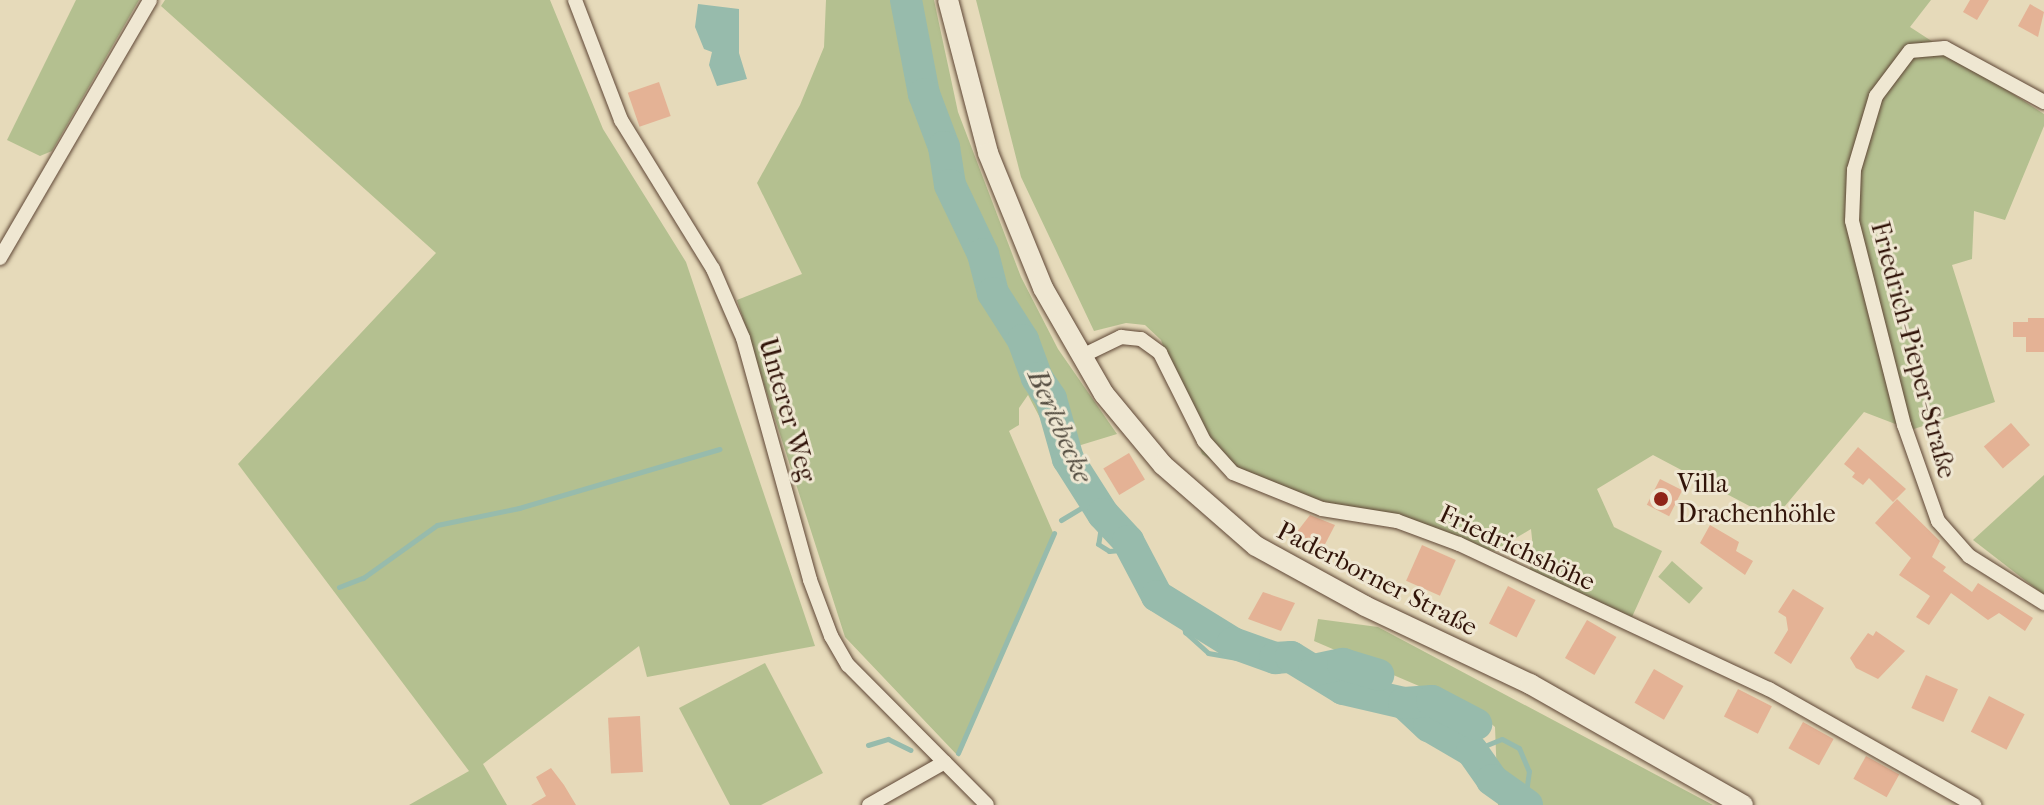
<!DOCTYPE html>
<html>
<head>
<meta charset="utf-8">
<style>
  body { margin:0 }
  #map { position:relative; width:2044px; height:805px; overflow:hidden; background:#e6daba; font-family:"IM FELL French Canon",serif }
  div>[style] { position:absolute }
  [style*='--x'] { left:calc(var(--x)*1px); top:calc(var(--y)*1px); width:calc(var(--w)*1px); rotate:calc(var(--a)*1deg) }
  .green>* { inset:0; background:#b4c090; transform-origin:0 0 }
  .water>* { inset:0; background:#97bbac }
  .stream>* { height:5px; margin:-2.5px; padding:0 2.5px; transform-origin:2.5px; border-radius:2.5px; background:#97bbac }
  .river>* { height:32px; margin:-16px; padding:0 16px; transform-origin:16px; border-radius:16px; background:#97bbac }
  .building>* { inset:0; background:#e4b295; transform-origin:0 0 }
  .roads { filter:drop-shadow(0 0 2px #5e4635) drop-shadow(0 0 2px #5e4635) }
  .street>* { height:14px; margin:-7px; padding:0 7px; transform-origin:7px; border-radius:7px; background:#efe7d2 }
  .secondary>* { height:20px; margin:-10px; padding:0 10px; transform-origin:10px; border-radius:10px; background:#efe7d2 }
  .dots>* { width:22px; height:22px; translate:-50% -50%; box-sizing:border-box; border:4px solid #efe7d2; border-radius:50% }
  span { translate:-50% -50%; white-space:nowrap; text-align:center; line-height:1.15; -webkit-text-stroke:6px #efe7d2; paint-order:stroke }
  .street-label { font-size:26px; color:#311409 }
  .poi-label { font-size:26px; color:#311409 }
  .left { translate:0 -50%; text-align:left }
  .water-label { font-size:28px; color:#554e42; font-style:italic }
</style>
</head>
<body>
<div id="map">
  <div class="green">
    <i style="clip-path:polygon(76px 0,139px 0,52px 151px,40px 156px,7px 140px)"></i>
    <i style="clip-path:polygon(165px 0,550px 0,603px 129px,686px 262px,815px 646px,647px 677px,639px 646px,483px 764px,507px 805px,409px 805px,469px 771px,238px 464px,436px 253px,161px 6px)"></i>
    <i style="clip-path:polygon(826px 0,934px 0,958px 112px,1021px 277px,1058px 349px,1117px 434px,1058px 452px,1028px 395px,1019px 408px,1019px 425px,1009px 431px,1055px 537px,959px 757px,845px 637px,737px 300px,802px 274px,757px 183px,800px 105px,824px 47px)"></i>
    <i style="clip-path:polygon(976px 0,1931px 0,1910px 27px,2044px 114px,2044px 126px,2005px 220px,1974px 211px,1972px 259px,1952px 265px,1995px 402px,1911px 430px,1864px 412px,1774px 519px,1653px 455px,1597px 489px,1614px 527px,1662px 551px,1632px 617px,1529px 570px,1534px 558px,1531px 529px,1494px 551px,1233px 475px,1202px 454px,1161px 340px,1145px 325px,1126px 323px,1094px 331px,1021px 177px)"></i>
    <i style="clip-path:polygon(2044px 475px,2044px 595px,1973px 540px)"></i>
    <i style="left:1672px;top:561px;width:41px;height:21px;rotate:41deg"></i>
    <i style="clip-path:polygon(1318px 619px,1378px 627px,1713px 805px,1498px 805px,1495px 727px,1475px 710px,1314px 641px)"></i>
    <i style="clip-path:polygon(765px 663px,823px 773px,761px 805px,730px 805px,679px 708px)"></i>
  </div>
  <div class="water">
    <i style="clip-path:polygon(698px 4px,739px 9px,739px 53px,747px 79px,717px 86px,709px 65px,712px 52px,704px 49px,695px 27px)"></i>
  </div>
  <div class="stream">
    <i style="--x:1103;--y:514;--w:30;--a:99"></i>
    <i style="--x:1098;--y:544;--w:13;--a:32"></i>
    <i style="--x:1109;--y:551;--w:23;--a:-5"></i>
    <i style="--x:1061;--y:520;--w:39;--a:-31"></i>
    <i style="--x:339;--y:587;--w:26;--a:-21"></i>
    <i style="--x:363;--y:578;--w:91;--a:-35.6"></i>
    <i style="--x:437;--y:525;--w:84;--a:-11.7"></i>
    <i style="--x:519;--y:508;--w:209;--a:-16.4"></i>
    <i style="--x:1180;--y:608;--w:25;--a:78"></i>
    <i style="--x:1185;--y:632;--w:31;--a:42"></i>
    <i style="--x:1208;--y:653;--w:47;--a:9.9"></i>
    <i style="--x:1254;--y:661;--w:21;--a:-8"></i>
    <i style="--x:868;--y:745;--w:21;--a:-17"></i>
    <i style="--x:888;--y:739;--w:25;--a:26"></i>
    <i style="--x:1472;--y:751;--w:32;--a:-22"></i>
    <i style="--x:1502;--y:739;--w:19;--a:28"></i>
    <i style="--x:1519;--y:748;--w:25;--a:67"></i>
    <i style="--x:1529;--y:771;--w:29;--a:98"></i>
    <i style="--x:958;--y:753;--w:240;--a:-66.4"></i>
  </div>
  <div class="river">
    <i style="--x:906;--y:0;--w:96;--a:79.2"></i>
    <i style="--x:924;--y:94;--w:57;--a:69.3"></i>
    <i style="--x:944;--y:147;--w:38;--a:81"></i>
    <i style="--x:950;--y:185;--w:76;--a:64.4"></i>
    <i style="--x:983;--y:254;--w:40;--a:75.6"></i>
    <i style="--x:993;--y:293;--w:56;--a:57.4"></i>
    <i style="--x:1023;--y:340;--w:40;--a:69.8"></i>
    <i style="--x:1037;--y:378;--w:25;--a:56"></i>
    <i style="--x:1051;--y:399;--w:62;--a:74.2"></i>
    <i style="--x:1068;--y:459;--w:65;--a:57.5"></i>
    <i style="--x:1103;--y:514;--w:37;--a:47"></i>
    <i style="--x:1128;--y:541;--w:62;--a:62.2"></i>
    <i style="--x:1157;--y:596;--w:89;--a:31.7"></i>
    <i style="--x:1233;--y:643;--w:45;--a:19.7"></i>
    <i style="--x:1275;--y:658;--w:16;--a:-4"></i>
    <i style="--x:1291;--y:657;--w:61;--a:31.6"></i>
    <i style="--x:1343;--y:689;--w:63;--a:12.9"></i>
    <i style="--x:1404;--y:703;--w:34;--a:43"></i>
    <i style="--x:1429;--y:726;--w:50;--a:30.2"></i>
    <i style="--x:1472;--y:751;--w:35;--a:55"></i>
    <i style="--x:1492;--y:780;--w:43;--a:35.5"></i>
    <i style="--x:1314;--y:670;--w:30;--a:-12"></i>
    <i style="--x:1343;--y:664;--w:37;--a:17"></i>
    <i style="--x:1404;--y:703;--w:28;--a:-4"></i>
    <i style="--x:1432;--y:701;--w:50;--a:27.6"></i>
  </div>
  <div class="building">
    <i style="clip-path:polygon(1970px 0,1989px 0,1977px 20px,1963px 12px)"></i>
    <i style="clip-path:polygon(2030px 4px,2044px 12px,2038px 37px,2018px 26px)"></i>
    <i style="left:659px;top:82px;width:36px;height:33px;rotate:71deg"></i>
    <i style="clip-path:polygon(2028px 318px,2044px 318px,2044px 352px,2026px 352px,2026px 337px,2013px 337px,2013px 322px,2028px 322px)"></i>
    <i style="left:2011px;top:423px;width:29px;height:36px;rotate:49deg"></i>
    <i style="clip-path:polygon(1858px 447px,1906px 489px,1893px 502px,1869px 478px,1863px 485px,1852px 477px,1855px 473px,1844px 464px)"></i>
    <i style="left:1129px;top:453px;width:31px;height:30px;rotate:59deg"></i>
    <i style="left:1660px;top:479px;width:25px;height:29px;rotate:27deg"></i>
    <i style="clip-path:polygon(1897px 499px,1940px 541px,1932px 557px,1946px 567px,1943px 571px,1972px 592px,1978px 583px,2033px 618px,2025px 631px,1999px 613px,1988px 620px,1951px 593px,1929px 625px,1916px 617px,1930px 596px,1899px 575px,1911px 558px,1875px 523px)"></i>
    <i style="clip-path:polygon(1310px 515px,1335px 525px,1321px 552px,1293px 537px)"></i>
    <i style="clip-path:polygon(1710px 525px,1739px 542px,1736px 551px,1753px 561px,1745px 575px,1700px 543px)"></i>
    <i style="left:1422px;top:545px;width:37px;height:39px;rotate:24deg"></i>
    <i style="left:1508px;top:586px;width:31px;height:42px;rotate:27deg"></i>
    <i style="clip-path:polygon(1793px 589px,1824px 608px,1791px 664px,1774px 653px,1788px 630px,1786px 617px,1778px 612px)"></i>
    <i style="clip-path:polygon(1263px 592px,1295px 603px,1281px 631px,1248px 619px)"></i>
    <i style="left:1587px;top:620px;width:34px;height:44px;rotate:30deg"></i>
    <i style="clip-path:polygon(1876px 631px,1905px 651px,1878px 679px,1856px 668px,1850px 658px,1868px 633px,1873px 636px)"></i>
    <i style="left:1654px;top:669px;width:34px;height:39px;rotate:30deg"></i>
    <i style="left:1926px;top:675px;width:35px;height:36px;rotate:24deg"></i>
    <i style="left:1738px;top:689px;width:38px;height:31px;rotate:27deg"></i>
    <i style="left:1989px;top:696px;width:40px;height:40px;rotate:27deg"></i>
    <i style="left:640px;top:716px;width:56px;height:32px;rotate:87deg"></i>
    <i style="left:1803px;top:722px;width:35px;height:30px;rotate:29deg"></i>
    <i style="left:1866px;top:756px;width:38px;height:26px;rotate:29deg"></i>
    <i style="clip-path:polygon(551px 768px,564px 785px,576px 805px,531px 805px,546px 796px,536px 777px)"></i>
  </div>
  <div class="roads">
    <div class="street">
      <i style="--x:575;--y:0;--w:129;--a:69"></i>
      <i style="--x:621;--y:120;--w:175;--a:58.3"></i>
      <i style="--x:713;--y:269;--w:75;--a:66.5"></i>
      <i style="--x:743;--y:338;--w:251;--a:74.5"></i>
      <i style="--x:810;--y:580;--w:60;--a:69.4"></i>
      <i style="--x:831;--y:636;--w:34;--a:60"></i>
      <i style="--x:848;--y:665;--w:197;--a:45.2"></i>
      <i style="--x:2044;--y:102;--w:113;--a:-151.4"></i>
      <i style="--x:1945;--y:48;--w:35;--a:175"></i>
      <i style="--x:1910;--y:51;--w:56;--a:127.1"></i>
      <i style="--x:1876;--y:96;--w:77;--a:106.6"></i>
      <i style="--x:1854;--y:170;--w:51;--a:92.2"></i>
      <i style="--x:1852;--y:221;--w:211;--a:75.7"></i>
      <i style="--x:1904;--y:425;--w:102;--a:70.5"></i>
      <i style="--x:1938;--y:521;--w:47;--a:48.5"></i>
      <i style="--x:1969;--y:556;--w:89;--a:32.1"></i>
      <i style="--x:0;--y:258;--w:298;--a:-59.8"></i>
      <i style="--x:1080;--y:357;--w:46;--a:-26"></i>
      <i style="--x:1121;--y:337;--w:20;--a:6"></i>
      <i style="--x:1141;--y:339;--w:24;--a:36"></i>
      <i style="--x:1160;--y:353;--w:98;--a:63.4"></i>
      <i style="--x:1204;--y:441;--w:43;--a:47.8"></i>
      <i style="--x:1233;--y:473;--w:96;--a:22"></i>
      <i style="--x:1322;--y:509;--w:76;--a:9.1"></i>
      <i style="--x:1397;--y:521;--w:66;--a:20.4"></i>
      <i style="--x:1459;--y:544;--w:342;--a:25.1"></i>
      <i style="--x:1769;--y:689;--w:236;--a:29.5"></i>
      <i style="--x:869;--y:805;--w:87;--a:-29.5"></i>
    </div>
    <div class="secondary">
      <i style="--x:948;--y:0;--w:158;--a:75.3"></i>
      <i style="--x:988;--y:153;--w:146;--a:67.8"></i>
      <i style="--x:1043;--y:288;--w:122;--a:60.1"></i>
      <i style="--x:1104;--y:394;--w:92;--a:50.3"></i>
      <i style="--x:1163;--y:465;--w:123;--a:41.1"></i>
      <i style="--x:1256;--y:546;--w:124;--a:28.8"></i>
      <i style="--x:1365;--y:606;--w:183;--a:25.3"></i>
      <i style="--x:1530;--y:684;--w:245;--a:29.6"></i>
    </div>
  </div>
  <div class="dots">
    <i style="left:1661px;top:499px;background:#8f2418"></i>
  </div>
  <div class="street-label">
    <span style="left:1913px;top:350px;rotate:75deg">Friedrich-Pieper-Straße</span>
    <span style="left:787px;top:410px;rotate:74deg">Unterer Weg</span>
    <span style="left:1517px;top:548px;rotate:25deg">Friedrichshöhe</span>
    <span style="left:1377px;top:579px;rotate:27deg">Paderborner Straße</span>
  </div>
  <div class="poi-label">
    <span class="left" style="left:1677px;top:499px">Villa<br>Drachenhöhle</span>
  </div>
  <div class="water-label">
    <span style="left:1060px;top:426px;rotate:66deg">Berlebecke</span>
  </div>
</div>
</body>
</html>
